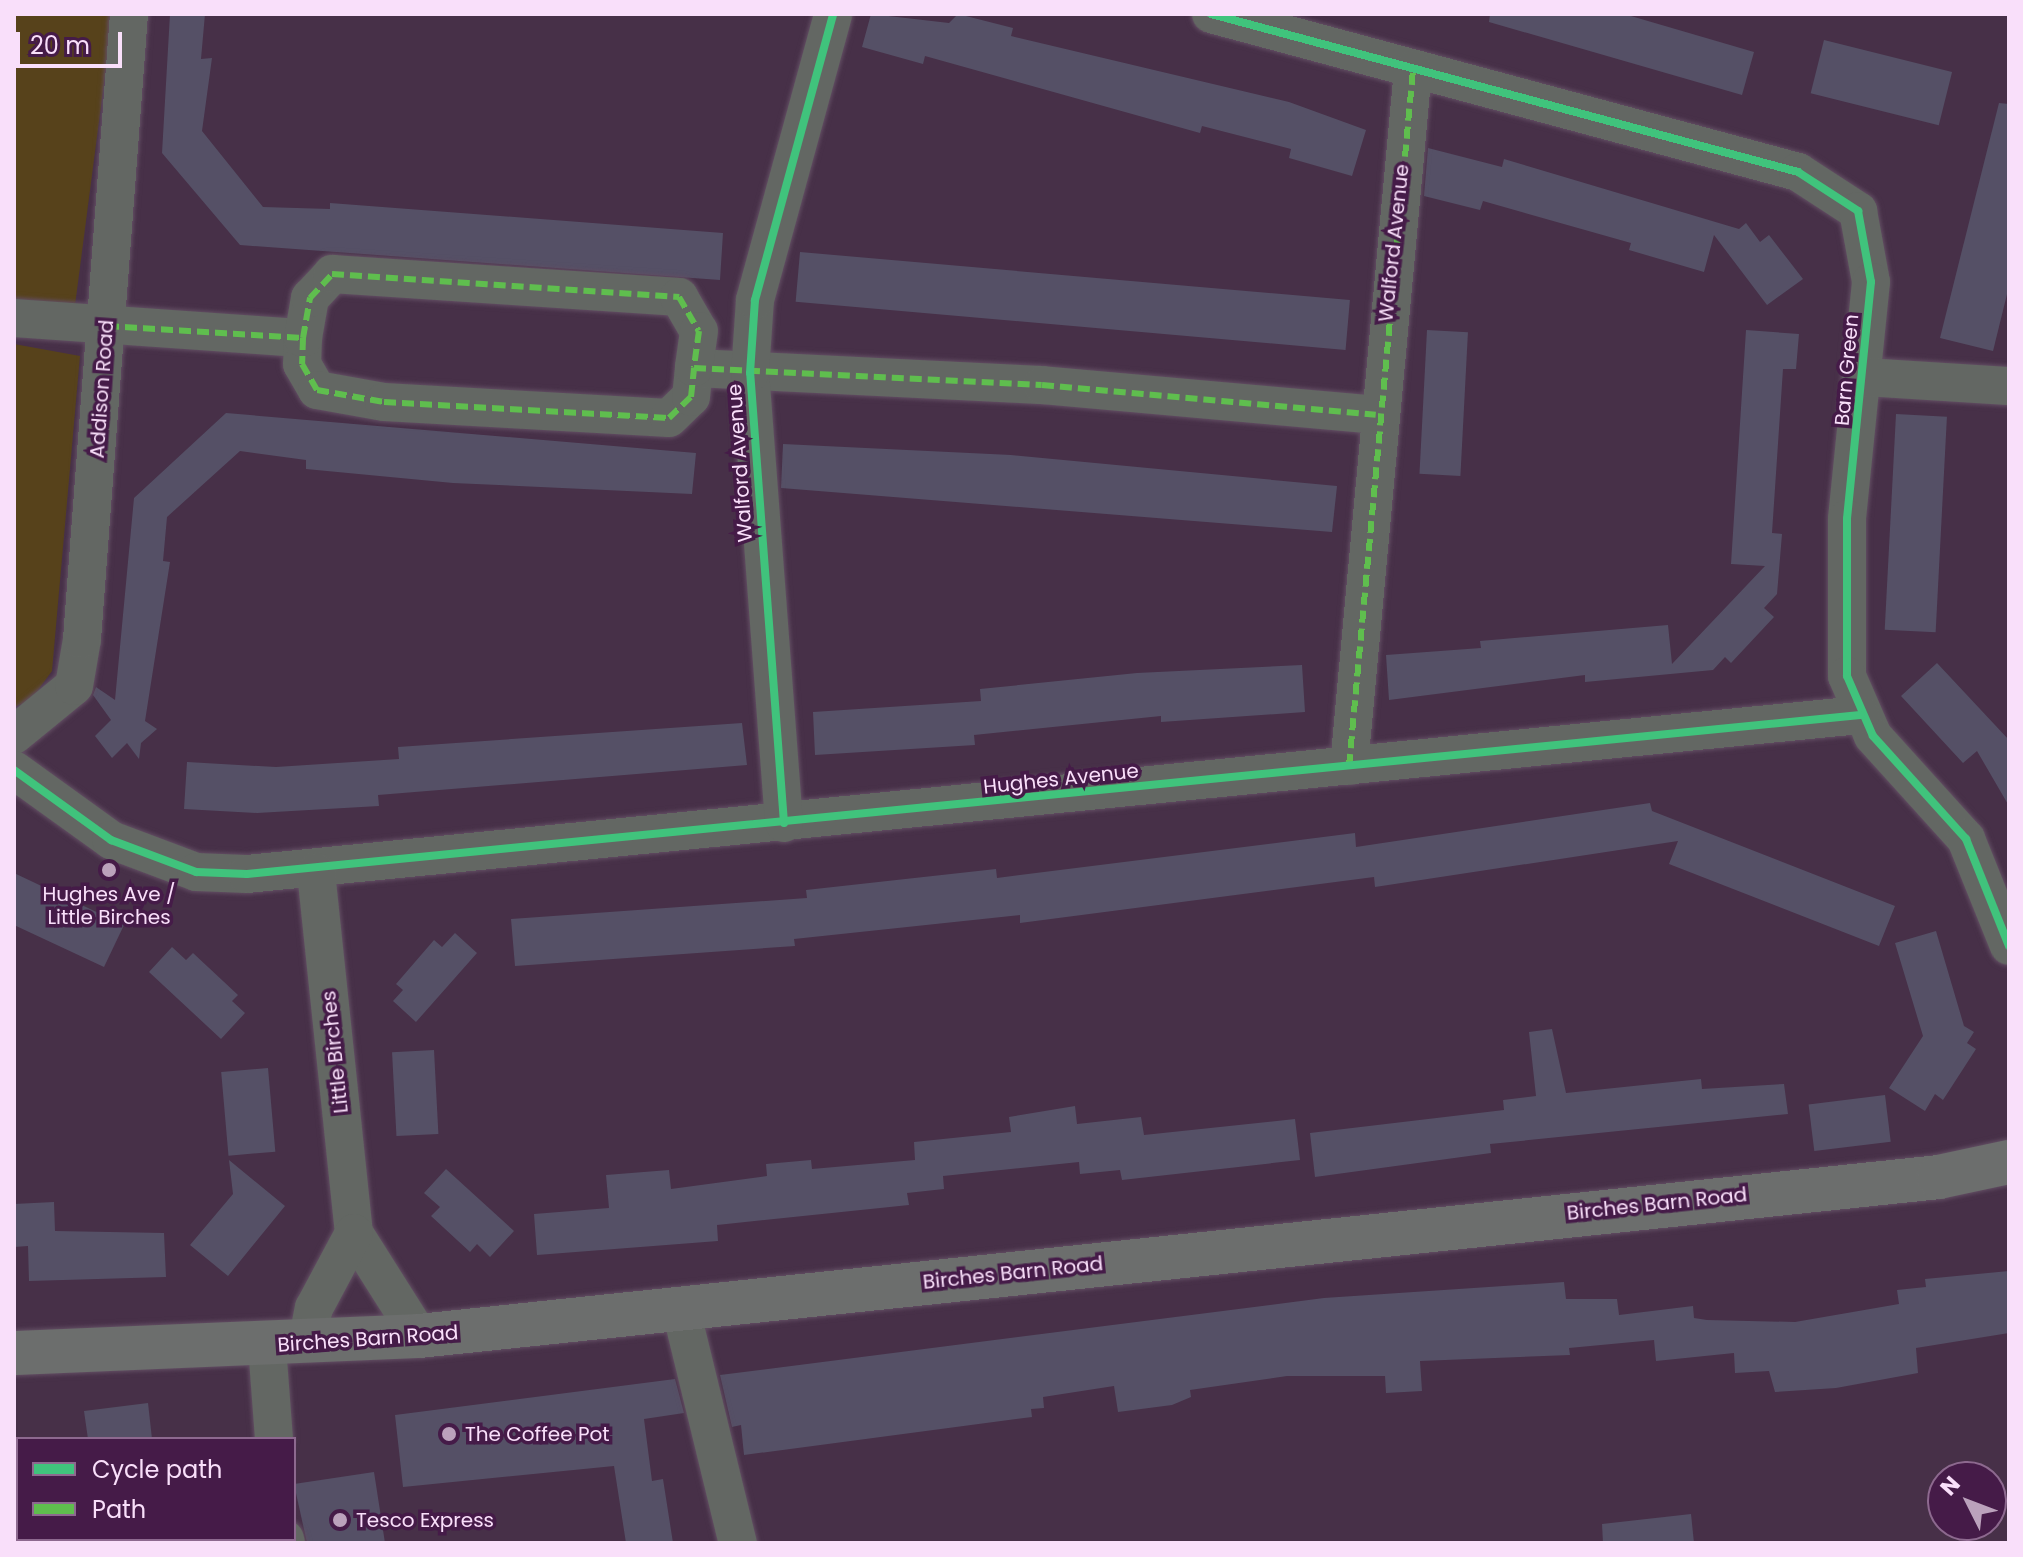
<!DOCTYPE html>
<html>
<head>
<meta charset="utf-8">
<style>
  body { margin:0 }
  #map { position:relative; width:2023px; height:1557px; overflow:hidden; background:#473048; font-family:Poppins,sans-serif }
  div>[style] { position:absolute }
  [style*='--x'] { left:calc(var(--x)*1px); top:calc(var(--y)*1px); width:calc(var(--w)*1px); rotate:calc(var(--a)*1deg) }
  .green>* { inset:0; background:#57421b }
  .building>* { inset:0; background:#555066; transform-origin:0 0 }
  .roads { filter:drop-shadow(0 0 2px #624e63) drop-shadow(0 0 2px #624e63) }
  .minor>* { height:38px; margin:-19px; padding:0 19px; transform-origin:19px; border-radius:19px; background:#636763 }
  .major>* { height:44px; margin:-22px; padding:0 22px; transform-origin:22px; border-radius:22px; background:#6c6e6d }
  .quiet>* { height:6px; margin-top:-3px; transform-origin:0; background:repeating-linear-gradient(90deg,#5fbe4e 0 12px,transparent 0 18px) }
  .cycleway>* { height:8px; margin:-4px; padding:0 4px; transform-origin:4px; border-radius:4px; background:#40c37c }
  .dots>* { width:22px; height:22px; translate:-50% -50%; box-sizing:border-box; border:4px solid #451b48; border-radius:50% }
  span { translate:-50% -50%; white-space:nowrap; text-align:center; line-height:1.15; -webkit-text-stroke:7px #451b48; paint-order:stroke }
  .street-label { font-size:20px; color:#f9dffa }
  .poi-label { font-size:20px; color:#f9dffa }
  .left { translate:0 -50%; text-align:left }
  .frame { position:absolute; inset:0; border:16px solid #f9dffa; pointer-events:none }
  .legend { position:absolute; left:16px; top:1437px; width:280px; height:104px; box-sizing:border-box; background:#451b48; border:2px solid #8d698f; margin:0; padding:10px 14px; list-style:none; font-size:24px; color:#f9dffa }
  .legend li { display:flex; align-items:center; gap:16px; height:40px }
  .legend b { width:40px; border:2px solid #8d698f }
  .north { position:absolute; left:1927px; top:1461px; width:80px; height:80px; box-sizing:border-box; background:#451b48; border:2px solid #8d698f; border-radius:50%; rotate:312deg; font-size:22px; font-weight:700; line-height:32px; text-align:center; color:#f9dffa }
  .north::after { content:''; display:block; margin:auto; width:28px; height:36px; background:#bba2bc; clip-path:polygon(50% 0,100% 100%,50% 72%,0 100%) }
  .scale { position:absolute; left:16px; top:32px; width:106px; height:36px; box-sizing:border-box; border:4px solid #f9dffa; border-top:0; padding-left:10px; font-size:24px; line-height:28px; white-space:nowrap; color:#f9dffa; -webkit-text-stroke:6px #451b48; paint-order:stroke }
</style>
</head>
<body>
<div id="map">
  <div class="green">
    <i style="clip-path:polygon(14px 14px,113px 14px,74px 313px,14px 306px)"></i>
    <i style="clip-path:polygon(14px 344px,80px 356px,52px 671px,30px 701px,14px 707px)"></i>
  </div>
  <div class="building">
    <i style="clip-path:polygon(170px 14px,205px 14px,201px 59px,212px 58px,202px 131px,263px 207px,330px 209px,330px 203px,723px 233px,720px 280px,240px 245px,162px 153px)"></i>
    <i style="clip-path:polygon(871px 14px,949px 23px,958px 14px,1013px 28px,1011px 36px,1289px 102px,1366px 130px,1352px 176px,1289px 158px,1291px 149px,1202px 126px,1200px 133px,925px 56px,923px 64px,862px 47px)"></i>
    <i style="clip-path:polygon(1490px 14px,1624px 14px,1754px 52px,1742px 95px,1489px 22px)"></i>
    <i style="left:1824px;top:40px;width:132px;height:55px;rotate:14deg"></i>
    <i style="clip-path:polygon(1999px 103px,2009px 104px,2009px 286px,1993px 351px,1940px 338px)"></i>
    <i style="clip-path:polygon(1428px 148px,1502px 167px,1504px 159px,1739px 229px,1746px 223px,1760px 242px,1769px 235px,1803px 279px,1767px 305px,1714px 235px,1704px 272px,1629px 250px,1631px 243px,1483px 201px,1480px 210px,1424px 196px)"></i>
    <i style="left:800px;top:252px;width:552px;height:50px;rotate:5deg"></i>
    <i style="left:1427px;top:330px;width:41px;height:144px;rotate:3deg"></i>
    <i style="clip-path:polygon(1746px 330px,1799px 334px,1796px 369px,1783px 369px,1772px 533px,1782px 534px,1777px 594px,1764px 608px,1774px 617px,1731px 663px,1725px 657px,1713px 670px,1585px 682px,1585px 675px,1389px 700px,1386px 655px,1481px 648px,1480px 641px,1668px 625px,1672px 664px,1765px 566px,1731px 564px)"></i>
    <i style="clip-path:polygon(226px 413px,696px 453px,692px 494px,453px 483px,306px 469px,306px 460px,240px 451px,167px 517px,163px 561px,170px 562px,145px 721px,157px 729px,141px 743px,139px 759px,127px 743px,112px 758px,95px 736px,111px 720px,93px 695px,96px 687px,115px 700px,134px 498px)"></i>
    <i style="left:1896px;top:414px;width:51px;height:216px;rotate:3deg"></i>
    <i style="clip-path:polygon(783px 444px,1011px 455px,1337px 486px,1332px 532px,781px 488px)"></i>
    <i style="clip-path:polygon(1937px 663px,2009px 740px,2009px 806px,1977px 751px,1963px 763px,1901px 696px)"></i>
    <i style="clip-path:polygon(1302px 665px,1305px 712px,1161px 722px,1161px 716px,974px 735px,975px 745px,815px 755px,813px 712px,981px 701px,980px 689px,1137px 673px)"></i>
    <i style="clip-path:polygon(742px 723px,747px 765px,378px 795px,379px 806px,257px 813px,184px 809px,187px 762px,276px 767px,399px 759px,398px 747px)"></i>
    <i style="clip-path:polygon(1650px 803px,1652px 811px,1895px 906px,1879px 946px,1669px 864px,1678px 841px,1375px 887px,1374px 877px,1020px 923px,1020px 915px,794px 939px,795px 946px,515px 966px,511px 919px,807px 898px,806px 890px,996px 869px,997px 878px,1355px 833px,1356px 847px)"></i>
    <i style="clip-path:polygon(14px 873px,124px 925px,104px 967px,14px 925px)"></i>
    <i style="clip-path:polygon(1936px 931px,1964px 1026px,1974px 1032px,1967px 1043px,1976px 1049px,1943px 1100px,1935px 1094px,1925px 1111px,1889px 1088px,1923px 1036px,1895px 943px)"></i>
    <i style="clip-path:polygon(455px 933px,477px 953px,416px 1022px,393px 1001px,403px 990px,396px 984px,434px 940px,442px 947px)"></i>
    <i style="clip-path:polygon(172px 947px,186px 960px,193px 953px,238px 995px,232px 1001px,245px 1013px,221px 1039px,149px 972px)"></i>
    <i style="clip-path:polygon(1552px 1029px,1566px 1093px,1701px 1079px,1702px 1089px,1784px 1084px,1788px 1114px,1490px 1144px,1491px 1153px,1315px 1177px,1310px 1133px,1504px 1110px,1503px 1100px,1536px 1096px,1529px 1032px)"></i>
    <i style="left:434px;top:1050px;width:84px;height:42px;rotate:87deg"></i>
    <i style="left:268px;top:1068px;width:84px;height:47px;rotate:85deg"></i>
    <i style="left:1885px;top:1095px;width:47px;height:77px;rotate:83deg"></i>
    <i style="clip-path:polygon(1075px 1106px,1077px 1124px,1141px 1117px,1144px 1135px,1295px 1119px,1300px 1160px,1122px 1180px,1120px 1170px,1080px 1174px,1079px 1162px,943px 1176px,944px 1189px,907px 1193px,909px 1205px,717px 1225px,718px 1241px,537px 1255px,534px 1214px,609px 1208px,606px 1175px,669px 1170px,671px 1189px,767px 1176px,766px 1164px,811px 1160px,812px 1169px,915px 1160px,914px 1142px,1011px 1132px,1009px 1117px)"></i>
    <i style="clip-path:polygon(229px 1160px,285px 1206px,228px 1276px,190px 1245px,233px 1194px)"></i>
    <i style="clip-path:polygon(446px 1169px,514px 1231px,490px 1257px,477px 1244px,470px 1252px,431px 1216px,440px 1207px,424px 1193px)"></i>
    <i style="clip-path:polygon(54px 1202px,55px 1231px,164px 1233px,166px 1277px,29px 1281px,28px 1246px,14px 1247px,14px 1204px)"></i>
    <i style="clip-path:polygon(2009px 1271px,2009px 1333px,1916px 1348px,1918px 1373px,1836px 1388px,1775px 1392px,1769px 1371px,1735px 1373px,1734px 1353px,1656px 1361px,1654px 1340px,1569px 1348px,1570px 1355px,1420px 1361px,1422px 1391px,1386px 1393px,1385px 1376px,1287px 1376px,1190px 1390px,1191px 1397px,1172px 1405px,1118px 1412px,1114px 1386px,1043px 1397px,1044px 1408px,1031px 1409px,1032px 1417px,744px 1455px,741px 1425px,732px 1427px,720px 1375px,1324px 1298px,1564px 1282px,1566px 1299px,1617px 1299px,1619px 1315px,1693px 1306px,1694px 1318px,1707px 1320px,1795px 1322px,1899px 1304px,1897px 1290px,1926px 1287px,1925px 1279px)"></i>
    <i style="clip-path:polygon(675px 1379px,684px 1413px,644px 1419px,652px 1481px,663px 1479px,673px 1543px,626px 1543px,614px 1466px,403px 1487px,395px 1415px)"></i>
    <i style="clip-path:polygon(148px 1403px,152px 1439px,88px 1439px,84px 1411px)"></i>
    <i style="clip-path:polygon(374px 1472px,385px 1543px,307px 1543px,294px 1484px)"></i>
    <i style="clip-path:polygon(1691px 1514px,1694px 1543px,1603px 1543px,1602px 1524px)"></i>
  </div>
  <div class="roads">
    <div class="minor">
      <i style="--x:1211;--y:14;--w:608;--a:15.06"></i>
      <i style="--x:1798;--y:172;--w:72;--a:33"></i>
      <i style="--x:1858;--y:211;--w:72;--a:79.6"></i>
      <i style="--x:1871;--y:282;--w:238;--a:95.8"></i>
      <i style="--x:1847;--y:519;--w:157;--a:90"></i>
      <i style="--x:1847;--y:676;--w:65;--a:66.6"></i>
      <i style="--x:1873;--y:736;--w:139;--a:47.9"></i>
      <i style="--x:1966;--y:839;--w:115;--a:68.1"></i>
      <i style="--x:14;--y:318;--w:290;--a:4"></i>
      <i style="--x:303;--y:338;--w:26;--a:92"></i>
      <i style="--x:302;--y:364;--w:30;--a:60"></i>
      <i style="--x:317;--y:390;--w:68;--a:10.2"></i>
      <i style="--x:384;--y:402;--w:285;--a:3.2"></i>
      <i style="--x:669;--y:418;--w:30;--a:-44"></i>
      <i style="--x:691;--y:397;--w:29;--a:-84"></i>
      <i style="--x:694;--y:368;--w:348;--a:2.8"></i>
      <i style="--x:1042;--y:385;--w:335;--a:5.1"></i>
      <i style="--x:303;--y:338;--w:41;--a:-80.1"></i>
      <i style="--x:310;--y:298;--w:33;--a:-47"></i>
      <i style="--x:332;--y:274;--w:348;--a:3.8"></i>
      <i style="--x:679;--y:297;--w:39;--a:60"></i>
      <i style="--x:699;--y:331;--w:37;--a:98"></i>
      <i style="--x:1864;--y:377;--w:145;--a:3.6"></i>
      <i style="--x:14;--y:735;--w:77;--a:-39.2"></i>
      <i style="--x:74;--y:686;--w:48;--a:-80.3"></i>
      <i style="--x:82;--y:639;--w:627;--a:-85.7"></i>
      <i style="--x:1349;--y:766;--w:699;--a:-84.75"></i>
      <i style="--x:14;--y:770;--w:120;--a:35.8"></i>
      <i style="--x:111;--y:840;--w:91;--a:20.6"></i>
      <i style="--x:196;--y:872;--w:51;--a:2.2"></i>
      <i style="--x:247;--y:874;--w:1621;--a:-5.63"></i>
      <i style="--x:784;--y:823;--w:451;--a:-94.3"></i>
      <i style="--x:750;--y:373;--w:73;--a:-86.1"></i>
      <i style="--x:755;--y:300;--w:296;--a:-74.7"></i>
      <i style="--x:316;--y:872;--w:363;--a:84"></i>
      <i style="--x:354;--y:1233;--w:122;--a:57.7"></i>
      <i style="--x:681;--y:1310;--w:240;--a:76.3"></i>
      <i style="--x:307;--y:1343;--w:36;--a:-79"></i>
      <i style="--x:314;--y:1308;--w:85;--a:-61.9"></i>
      <i style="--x:267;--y:1346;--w:93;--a:85.7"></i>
      <i style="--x:285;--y:1539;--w:4;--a:76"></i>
    </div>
    <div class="major">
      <i style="--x:14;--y:1353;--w:405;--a:-2.4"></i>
      <i style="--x:419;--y:1336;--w:1528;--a:-5.97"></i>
      <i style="--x:1939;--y:1177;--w:72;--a:-12.1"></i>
    </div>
  </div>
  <div class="quiet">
    <i style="--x:107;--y:326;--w:196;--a:3.5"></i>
    <i style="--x:303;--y:338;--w:26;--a:92"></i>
    <i style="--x:302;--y:364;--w:30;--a:60"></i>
    <i style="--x:317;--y:390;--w:68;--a:10.2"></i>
    <i style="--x:384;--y:402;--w:285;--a:3.2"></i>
    <i style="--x:669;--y:418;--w:30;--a:-44"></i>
    <i style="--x:691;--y:397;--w:29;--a:-84"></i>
    <i style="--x:694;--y:368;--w:348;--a:2.8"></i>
    <i style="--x:1042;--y:385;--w:335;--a:5.1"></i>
    <i style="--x:303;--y:338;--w:41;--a:-80.1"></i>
    <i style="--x:310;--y:298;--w:33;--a:-47"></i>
    <i style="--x:332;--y:274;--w:348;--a:3.8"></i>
    <i style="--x:679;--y:297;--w:39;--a:60"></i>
    <i style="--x:699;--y:331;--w:37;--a:98"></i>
    <i style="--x:1349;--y:766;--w:699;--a:-84.75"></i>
  </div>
  <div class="cycleway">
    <i style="--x:1211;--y:14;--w:608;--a:15.06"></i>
    <i style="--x:1798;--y:172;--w:72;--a:33"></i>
    <i style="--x:1858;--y:211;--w:72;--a:79.6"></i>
    <i style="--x:1871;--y:282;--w:238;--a:95.8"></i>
    <i style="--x:1847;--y:519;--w:157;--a:90"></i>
    <i style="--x:1847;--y:676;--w:65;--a:66.6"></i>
    <i style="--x:1873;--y:736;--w:139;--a:47.9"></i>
    <i style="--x:1966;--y:839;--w:115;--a:68.1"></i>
    <i style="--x:14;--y:770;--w:120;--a:35.8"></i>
    <i style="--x:111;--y:840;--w:91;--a:20.6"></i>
    <i style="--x:196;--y:872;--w:51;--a:2.2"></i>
    <i style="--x:247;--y:874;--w:1621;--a:-5.63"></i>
    <i style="--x:784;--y:823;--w:451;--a:-94.3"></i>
    <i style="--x:750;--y:373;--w:73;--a:-86.1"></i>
    <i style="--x:755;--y:300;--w:296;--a:-74.7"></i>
  </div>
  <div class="dots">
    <i style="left:109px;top:870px;background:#bba2bc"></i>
    <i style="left:449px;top:1434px;background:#bba2bc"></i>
    <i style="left:340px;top:1520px;background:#bba2bc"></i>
  </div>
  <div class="street-label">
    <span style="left:1394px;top:243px;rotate:-84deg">Walford Avenue</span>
    <span style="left:1847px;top:370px;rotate:-85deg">Barn Green</span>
    <span style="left:102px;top:389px;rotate:-86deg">Addison Road</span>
    <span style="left:740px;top:463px;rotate:-94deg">Walford Avenue</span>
    <span style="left:1061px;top:779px;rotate:-6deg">Hughes Avenue</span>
    <span style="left:335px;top:1052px;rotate:-96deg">Little Birches</span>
    <span style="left:1657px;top:1204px;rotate:-6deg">Birches Barn Road</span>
    <span style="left:1013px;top:1273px;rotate:-6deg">Birches Barn Road</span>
    <span style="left:368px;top:1339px;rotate:-4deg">Birches Barn Road</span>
  </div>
  <div class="poi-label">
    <span style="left:109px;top:906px">Hughes Ave /<br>Little Birches</span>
    <span class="left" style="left:465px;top:1434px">The Coffee Pot</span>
    <span class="left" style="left:356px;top:1520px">Tesco Express</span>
  </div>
  <div class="frame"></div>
  <ul class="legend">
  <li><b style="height:10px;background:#40c37c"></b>Cycle path</li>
  <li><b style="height:10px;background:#5fbe4e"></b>Path</li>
  </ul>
  <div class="north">N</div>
  <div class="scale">20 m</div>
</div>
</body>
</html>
